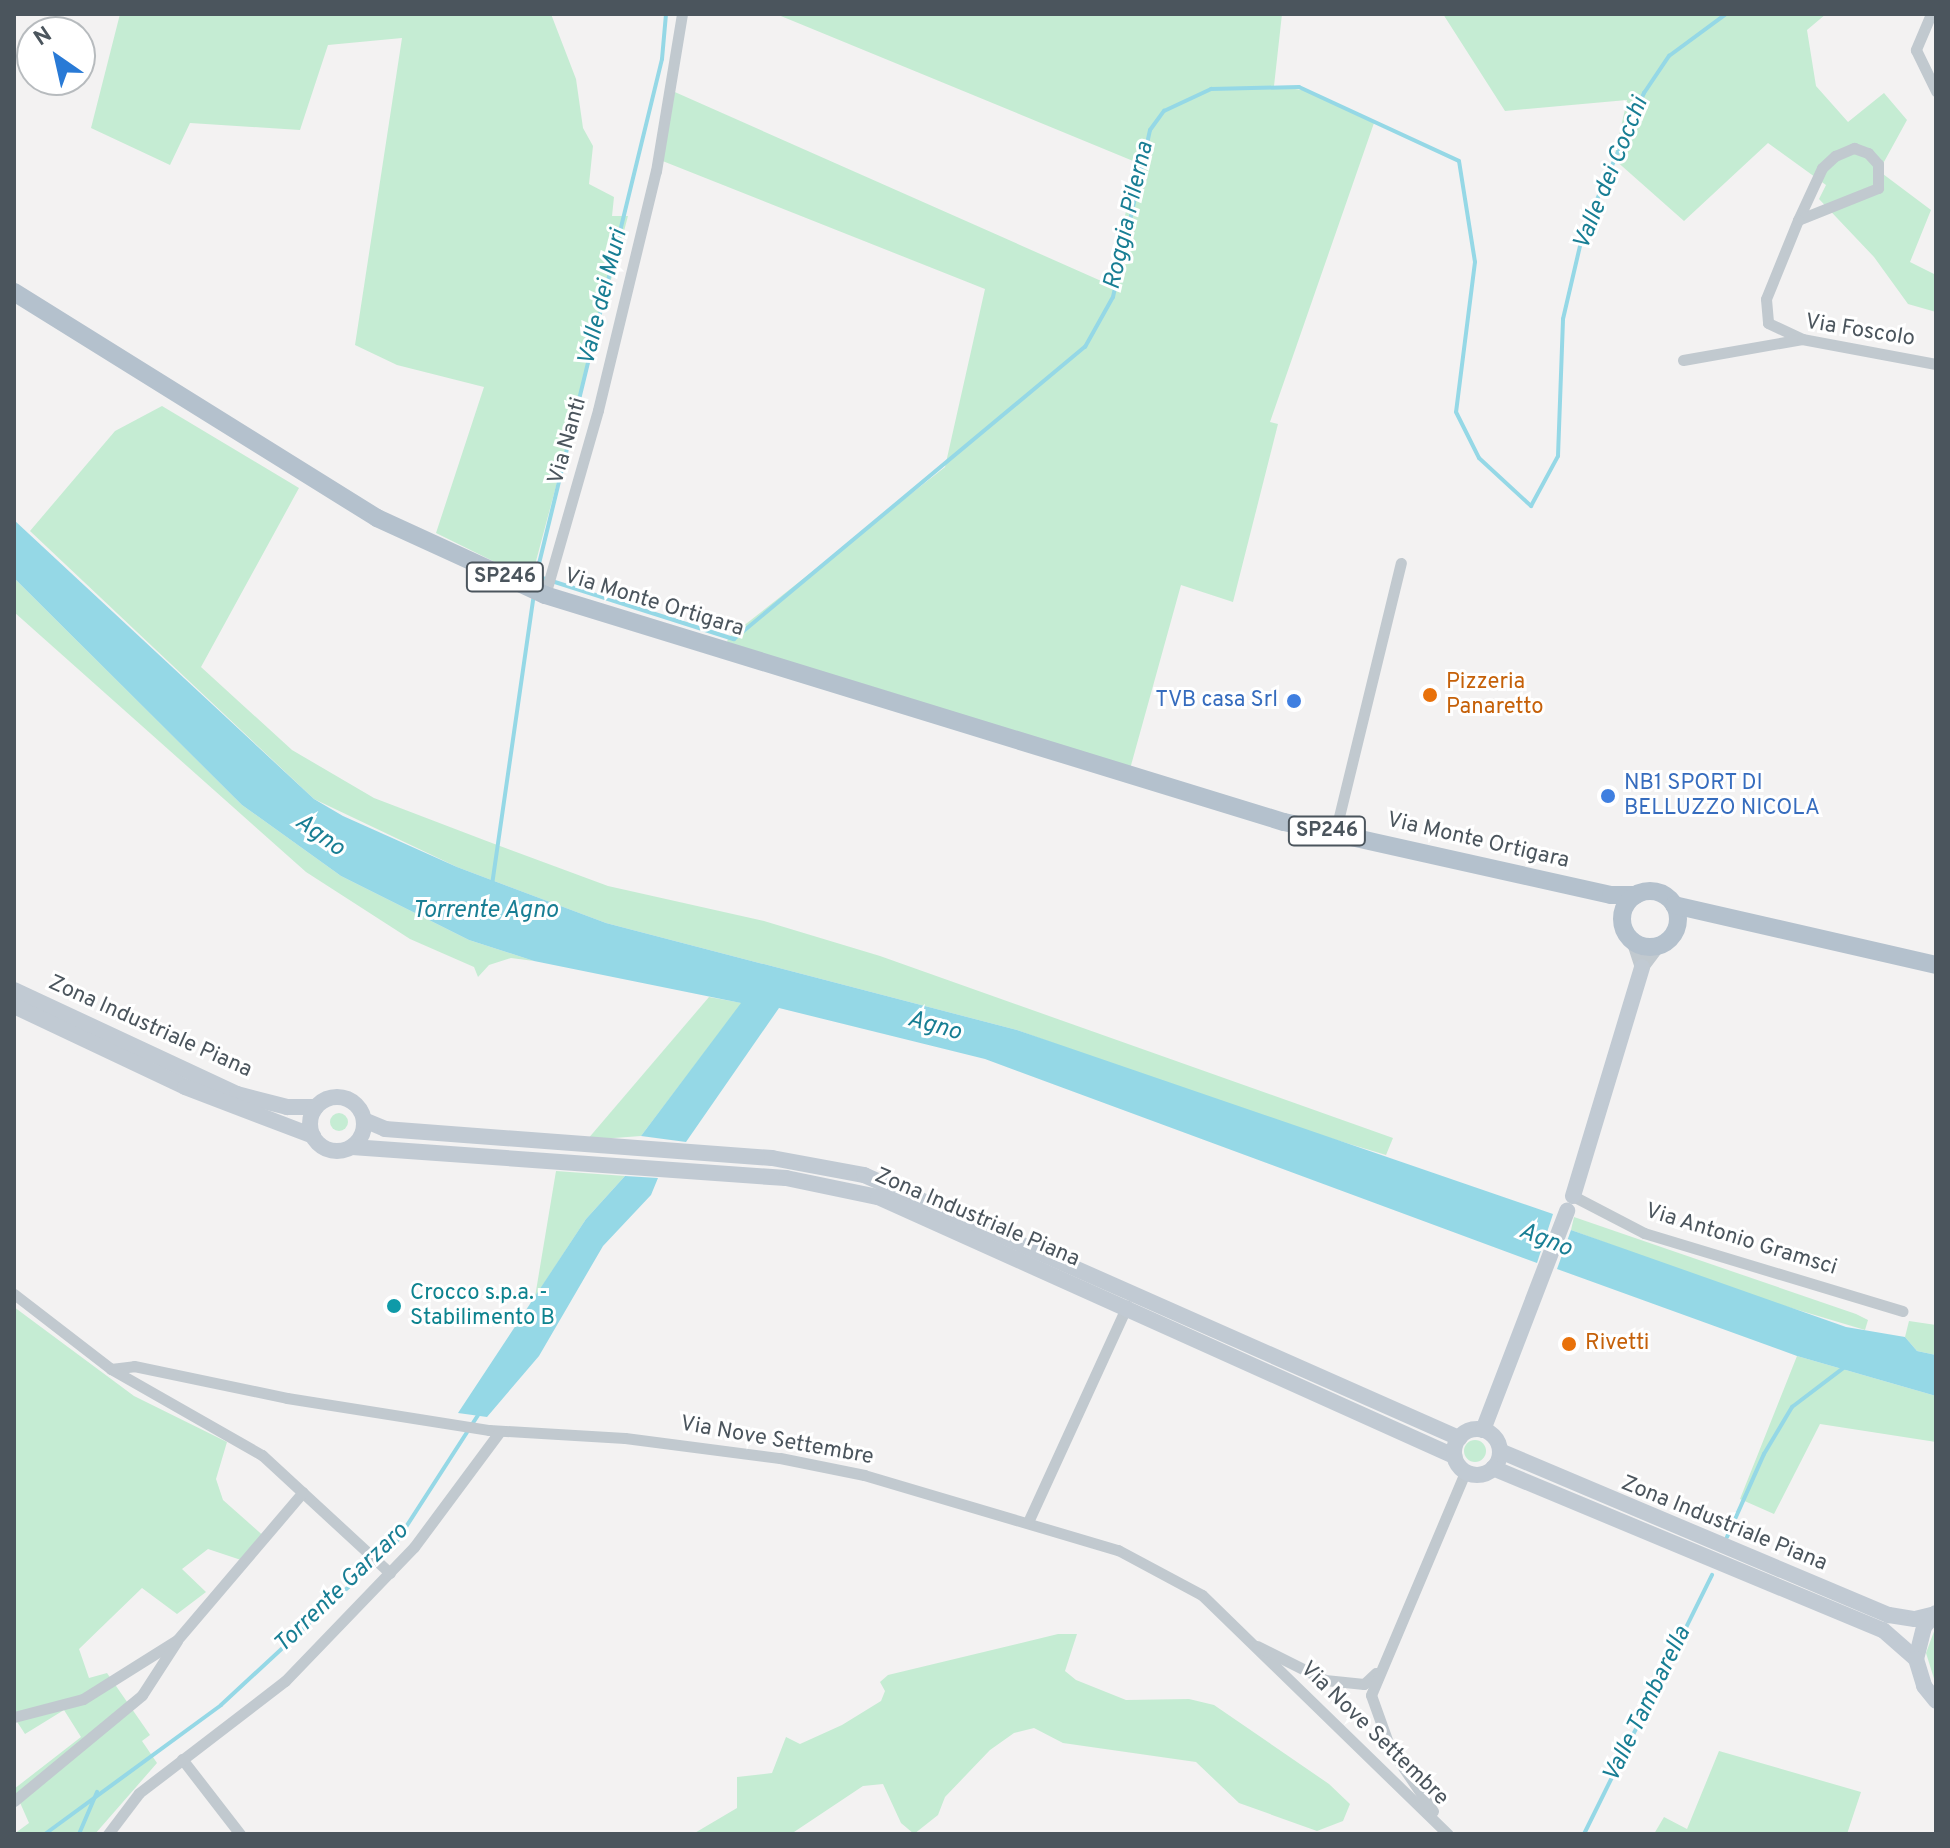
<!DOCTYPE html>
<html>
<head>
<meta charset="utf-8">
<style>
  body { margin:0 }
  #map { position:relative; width:1950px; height:1848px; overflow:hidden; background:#f3f2f2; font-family:Overpass,sans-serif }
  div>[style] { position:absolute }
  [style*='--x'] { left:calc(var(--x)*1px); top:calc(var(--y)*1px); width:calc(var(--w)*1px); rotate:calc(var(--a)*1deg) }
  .green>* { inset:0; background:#c5ecd3 }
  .round { border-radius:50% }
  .water>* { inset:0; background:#95d8e6 }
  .stream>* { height:4px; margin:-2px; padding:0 2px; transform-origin:2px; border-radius:2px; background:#95d8e6 }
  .minor>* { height:11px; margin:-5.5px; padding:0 5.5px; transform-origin:5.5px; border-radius:5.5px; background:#c1c9cf }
  .tertiary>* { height:14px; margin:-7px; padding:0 7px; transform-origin:7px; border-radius:7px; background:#c1c9cf }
  .secondary>* { height:16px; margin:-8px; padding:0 8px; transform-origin:8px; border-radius:8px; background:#c1cad3 }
  .secondary>.ring { margin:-8px; padding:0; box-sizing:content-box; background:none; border:16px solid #c1cad3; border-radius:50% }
  .primary>* { height:18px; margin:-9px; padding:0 9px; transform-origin:9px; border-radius:9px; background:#b4c1cd }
  .primary>.ring { margin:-9px; padding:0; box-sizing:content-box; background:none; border:18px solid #b4c1cd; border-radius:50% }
  .dots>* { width:22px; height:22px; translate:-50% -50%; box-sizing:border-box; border:4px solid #fff; border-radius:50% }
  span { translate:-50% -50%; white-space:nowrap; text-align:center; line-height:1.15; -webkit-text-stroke:6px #fff; paint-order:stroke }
  .shield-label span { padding:2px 6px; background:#fff; border:2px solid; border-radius:6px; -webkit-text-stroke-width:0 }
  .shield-label { font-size:20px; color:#4b555d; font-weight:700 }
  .street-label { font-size:22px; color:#4b555d }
  .food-label { font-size:22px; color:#c56008 }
  .left { translate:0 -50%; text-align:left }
  .shop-label { font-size:22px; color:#366cbe }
  .right { translate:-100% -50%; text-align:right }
  .culture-label { font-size:22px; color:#0d838f }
  .water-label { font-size:24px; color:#187e94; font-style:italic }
  .frame { position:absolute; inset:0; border:16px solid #4b555d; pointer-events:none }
  .north { position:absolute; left:16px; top:16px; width:80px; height:80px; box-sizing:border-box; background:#fff; border:2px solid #b7bbbe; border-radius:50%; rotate:326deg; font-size:22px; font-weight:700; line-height:32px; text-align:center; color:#4b555d }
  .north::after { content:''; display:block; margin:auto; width:28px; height:36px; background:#297ad6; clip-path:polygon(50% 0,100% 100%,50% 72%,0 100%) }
</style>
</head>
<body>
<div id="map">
  <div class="green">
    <i style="clip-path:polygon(120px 14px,551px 14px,576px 79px,583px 128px,593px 146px,589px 184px,614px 197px,612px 216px,628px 216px,531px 580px,436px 533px,484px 387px,397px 365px,355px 345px,402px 38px,328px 45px,300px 130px,190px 123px,170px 165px,91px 128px)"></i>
    <i style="clip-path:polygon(776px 14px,1282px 14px,1274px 86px,1309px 91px,1374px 123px,1270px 422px,1278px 424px,1233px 602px,1181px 585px,1130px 769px,726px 647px,728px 638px,945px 467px,985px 289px,655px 158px,668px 89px,1108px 284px,1138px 163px)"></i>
    <i style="clip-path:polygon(1443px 14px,1826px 14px,1807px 30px,1816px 86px,1848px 122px,1884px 93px,1907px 120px,1879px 171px,1931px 210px,1910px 262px,1936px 275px,1936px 312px,1908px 304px,1874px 257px,1819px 199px,1826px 185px,1768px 143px,1684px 221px,1614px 159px,1627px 100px,1505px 111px)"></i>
    <i style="clip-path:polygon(162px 406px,299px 488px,201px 667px,292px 750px,374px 798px,484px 840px,608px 886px,764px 921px,880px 956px,1393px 1138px,1386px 1155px,1250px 1114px,1017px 1030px,606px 923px,457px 867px,314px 799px,30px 531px,115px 431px)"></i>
    <i style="clip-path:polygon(14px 578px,242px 805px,341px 876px,469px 940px,534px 961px,511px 958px,489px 965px,478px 977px,474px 967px,410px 939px,306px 872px,14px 612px)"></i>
    <i style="clip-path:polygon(709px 997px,742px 1003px,641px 1136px,587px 1140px)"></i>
    <i class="round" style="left:330px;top:1113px;width:18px;height:18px"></i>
    <i style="clip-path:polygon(556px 1171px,625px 1176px,586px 1219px,535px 1297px)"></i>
    <i style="clip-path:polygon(1574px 1217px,1856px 1314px,1868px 1320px,1865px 1330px,1745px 1294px,1571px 1230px)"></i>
    <i style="clip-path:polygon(14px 1307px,134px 1396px,227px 1442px,216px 1479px,223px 1500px,267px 1539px,244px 1561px,208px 1549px,182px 1569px,206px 1592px,177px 1614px,142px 1588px,79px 1649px,89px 1678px,107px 1673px,150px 1735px,142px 1741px,157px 1763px,95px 1834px,14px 1834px,29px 1823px,14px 1789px,81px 1737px,64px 1710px,25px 1734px,14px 1717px)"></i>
    <i style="clip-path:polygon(1909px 1321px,1936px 1325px,1936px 1355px,1917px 1351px,1905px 1337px)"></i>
    <i style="clip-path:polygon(1797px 1356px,1936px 1396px,1936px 1442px,1820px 1424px,1774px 1514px,1740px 1499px)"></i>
    <i class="round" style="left:1464px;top:1440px;width:22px;height:22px"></i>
    <i style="clip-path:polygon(1936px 1626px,1936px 1685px,1926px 1653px)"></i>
    <i style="clip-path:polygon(1058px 1634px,1077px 1634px,1065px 1671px,1076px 1680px,1126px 1700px,1189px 1699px,1214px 1705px,1329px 1784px,1350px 1804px,1343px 1821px,1317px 1831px,1239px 1803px,1196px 1762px,1063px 1743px,1034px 1728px,1014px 1733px,990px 1750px,945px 1797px,938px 1815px,914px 1834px,901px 1823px,883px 1784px,863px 1786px,791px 1834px,693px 1834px,737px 1808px,737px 1777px,772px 1773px,786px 1737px,800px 1744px,842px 1725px,881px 1701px,885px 1691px,880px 1682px,888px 1675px)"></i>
    <i style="clip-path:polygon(1719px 1751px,1861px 1792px,1847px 1834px,1654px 1834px,1664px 1817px,1687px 1829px)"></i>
  </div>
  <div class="water">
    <i style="clip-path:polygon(14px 520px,314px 799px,343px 816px,457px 867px,606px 923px,1017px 1030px,1553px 1214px,1537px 1263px,985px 1059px,779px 1008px,686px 1142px,641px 1136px,741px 1003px,534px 961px,469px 940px,341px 876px,242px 805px,14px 578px)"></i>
    <i style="clip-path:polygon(625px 1176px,658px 1178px,651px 1195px,603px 1246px,539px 1356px,487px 1417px,458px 1413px,586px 1219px)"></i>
    <i style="clip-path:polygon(1571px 1230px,1846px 1327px,1905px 1337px,1917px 1351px,1936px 1355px,1936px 1396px,1797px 1356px,1557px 1269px)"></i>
  </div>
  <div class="stream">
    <i style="--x:536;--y:576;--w:208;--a:17.7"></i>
    <i style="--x:734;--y:639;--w:457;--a:-39.8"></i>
    <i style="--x:1085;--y:347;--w:57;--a:-60.8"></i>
    <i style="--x:1113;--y:297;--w:171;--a:-77.5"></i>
    <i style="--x:1150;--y:130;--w:24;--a:-54"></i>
    <i style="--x:1164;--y:111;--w:52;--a:-25.1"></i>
    <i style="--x:1211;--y:89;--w:88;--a:-1.3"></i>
    <i style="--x:1299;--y:87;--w:176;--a:24.8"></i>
    <i style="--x:1459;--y:161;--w:102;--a:81"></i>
    <i style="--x:1475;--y:262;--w:151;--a:97.2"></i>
    <i style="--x:1456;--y:412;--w:51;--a:63.4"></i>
    <i style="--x:1479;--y:458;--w:71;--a:42.7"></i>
    <i style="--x:1531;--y:506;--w:57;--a:-61.6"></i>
    <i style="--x:1558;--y:456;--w:137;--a:-87.9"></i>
    <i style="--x:1563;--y:319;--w:92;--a:-76.9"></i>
    <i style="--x:1584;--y:229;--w:149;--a:-66.2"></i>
    <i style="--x:1644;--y:93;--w:45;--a:-56"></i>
    <i style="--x:1669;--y:56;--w:71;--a:-36.4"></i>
    <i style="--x:536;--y:576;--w:532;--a:-76.3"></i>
    <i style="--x:662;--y:59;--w:45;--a:-84.9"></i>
    <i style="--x:492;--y:885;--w:289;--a:-81.8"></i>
    <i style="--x:1727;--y:1537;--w:91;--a:-66"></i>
    <i style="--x:1764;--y:1454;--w:55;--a:-59.2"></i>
    <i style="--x:1792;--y:1407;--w:68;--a:-37.2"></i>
    <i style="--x:45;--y:1834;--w:218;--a:-36.2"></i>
    <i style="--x:221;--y:1705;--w:237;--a:-42.8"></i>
    <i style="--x:395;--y:1544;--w:157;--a:-57.2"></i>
    <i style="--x:79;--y:1834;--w:46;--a:-66.8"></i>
    <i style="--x:1584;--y:1834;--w:289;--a:-63.7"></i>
  </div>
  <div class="minor">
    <i style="--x:1931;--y:14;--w:39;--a:113"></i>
    <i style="--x:1916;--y:50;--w:46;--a:64"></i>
    <i style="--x:1798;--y:220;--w:57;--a:-65.2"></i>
    <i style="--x:1822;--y:168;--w:18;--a:-43"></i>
    <i style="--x:1835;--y:156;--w:21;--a:-23"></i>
    <i style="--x:1854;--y:148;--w:15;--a:20"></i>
    <i style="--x:1868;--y:153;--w:15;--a:48"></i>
    <i style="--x:1878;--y:164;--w:24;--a:90"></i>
    <i style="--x:1878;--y:188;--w:86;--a:158.2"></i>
    <i style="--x:1798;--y:220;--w:85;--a:112.1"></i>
    <i style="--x:1766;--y:299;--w:24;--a:85"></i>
    <i style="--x:1768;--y:323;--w:38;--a:25"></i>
    <i style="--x:1683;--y:360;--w:121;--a:-10"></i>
    <i style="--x:1802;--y:339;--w:136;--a:10.6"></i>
    <i style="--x:545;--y:595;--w:192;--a:-74"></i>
    <i style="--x:598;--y:410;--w:246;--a:-76.4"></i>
    <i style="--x:656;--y:171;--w:159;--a:-80.6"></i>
    <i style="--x:1335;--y:833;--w:278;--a:-76.3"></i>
    <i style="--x:1573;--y:1196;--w:80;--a:27.5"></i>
    <i style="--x:1644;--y:1233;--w:270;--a:16.8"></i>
    <i style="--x:14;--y:1294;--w:123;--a:37.7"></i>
    <i style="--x:111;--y:1369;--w:23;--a:-7"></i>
    <i style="--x:134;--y:1366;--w:156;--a:11.8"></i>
    <i style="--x:287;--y:1398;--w:205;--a:9"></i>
    <i style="--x:489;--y:1430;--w:136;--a:3.4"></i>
    <i style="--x:625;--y:1438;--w:156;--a:7.4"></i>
    <i style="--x:780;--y:1458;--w:86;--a:11.4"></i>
    <i style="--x:864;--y:1475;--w:265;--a:16.5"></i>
    <i style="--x:1118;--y:1550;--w:95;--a:28.2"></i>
    <i style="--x:1202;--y:1595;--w:343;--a:44.2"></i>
    <i style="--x:111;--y:1369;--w:174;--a:29.7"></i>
    <i style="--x:262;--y:1455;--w:174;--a:42.7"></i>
    <i style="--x:1028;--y:1522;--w:238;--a:-65.4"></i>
    <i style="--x:1257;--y:1646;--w:76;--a:26.6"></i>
    <i style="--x:1325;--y:1680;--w:39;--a:6"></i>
    <i style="--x:1364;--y:1684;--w:16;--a:-43"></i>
    <i style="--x:14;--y:1717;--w:71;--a:-14.6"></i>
    <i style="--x:83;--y:1699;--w:111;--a:-32.1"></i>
    <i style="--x:177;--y:1640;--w:194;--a:-49.6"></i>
    <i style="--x:182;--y:1759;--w:95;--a:52.3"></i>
    <i style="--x:14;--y:1801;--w:166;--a:-39.6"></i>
    <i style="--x:142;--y:1695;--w:64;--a:-57.1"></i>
    <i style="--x:1433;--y:1811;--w:76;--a:-124.3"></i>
    <i style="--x:1390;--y:1748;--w:56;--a:-109.7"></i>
    <i style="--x:1371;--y:1695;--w:241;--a:-67.1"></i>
    <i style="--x:108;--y:1834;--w:51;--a:-52.9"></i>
    <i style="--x:139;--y:1793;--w:184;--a:-37.5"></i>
    <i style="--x:285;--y:1681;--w:186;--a:-46.1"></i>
    <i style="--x:414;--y:1547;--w:144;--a:-53.4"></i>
  </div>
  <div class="tertiary">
    <i style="--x:1634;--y:943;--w:25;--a:72"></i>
    <i style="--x:1642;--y:967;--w:25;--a:-53"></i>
  </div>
  <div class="secondary">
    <i style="--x:14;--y:990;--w:246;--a:25"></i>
    <i style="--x:237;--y:1094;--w:52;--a:14.6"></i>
    <i style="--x:287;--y:1107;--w:29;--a:0"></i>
    <i style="--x:14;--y:1006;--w:189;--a:25.3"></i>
    <i style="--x:185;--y:1087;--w:137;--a:20.9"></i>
    <i class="ring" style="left:310px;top:1097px;width:38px;height:38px"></i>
    <i style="--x:364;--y:1120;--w:23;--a:23"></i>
    <i style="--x:385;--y:1129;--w:388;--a:4.3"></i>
    <i style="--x:772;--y:1158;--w:94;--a:10.5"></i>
    <i style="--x:864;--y:1175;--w:651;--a:23.85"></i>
    <i style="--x:352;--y:1147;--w:435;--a:4.1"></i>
    <i style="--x:786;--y:1178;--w:94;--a:11.7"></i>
    <i style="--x:878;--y:1197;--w:632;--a:24.21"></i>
    <i style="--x:1573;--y:1196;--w:239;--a:-73.2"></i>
    <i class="ring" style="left:1454px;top:1429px;width:30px;height:30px"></i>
    <i style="--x:1483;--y:1430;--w:235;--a:-69"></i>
    <i style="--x:1500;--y:1451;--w:422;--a:22.9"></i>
    <i style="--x:1889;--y:1615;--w:26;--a:9"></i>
    <i style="--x:1915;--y:1619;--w:21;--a:-14"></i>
    <i style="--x:1493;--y:1468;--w:422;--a:22.6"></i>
    <i style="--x:1883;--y:1630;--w:44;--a:41.3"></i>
    <i style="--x:1936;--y:1613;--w:18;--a:131"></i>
    <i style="--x:1924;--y:1627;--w:33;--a:104"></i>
    <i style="--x:1916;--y:1659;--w:28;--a:73"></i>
    <i style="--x:1924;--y:1686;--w:19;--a:51"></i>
  </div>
  <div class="primary">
    <i style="--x:14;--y:292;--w:428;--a:31.9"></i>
    <i style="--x:377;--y:518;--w:185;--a:24.6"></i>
    <i style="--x:545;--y:595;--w:773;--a:17.08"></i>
    <i style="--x:1284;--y:822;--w:335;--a:12.6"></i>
    <i style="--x:1611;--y:895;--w:25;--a:0"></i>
    <i class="ring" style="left:1622px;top:891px;width:38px;height:38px"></i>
    <i style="--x:1674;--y:905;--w:269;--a:12.9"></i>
  </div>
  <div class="dots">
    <i style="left:1430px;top:695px;background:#e8710a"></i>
    <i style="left:1294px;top:701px;background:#3f7fe0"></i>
    <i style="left:1608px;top:796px;background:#3f7fe0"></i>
    <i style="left:394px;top:1306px;background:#0f9aa8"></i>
    <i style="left:1569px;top:1344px;background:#e8710a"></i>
  </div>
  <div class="shield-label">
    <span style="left:505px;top:577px">SP246</span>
    <span style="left:1327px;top:831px">SP246</span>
  </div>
  <div class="street-label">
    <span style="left:1860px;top:331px;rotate:9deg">Via Foscolo</span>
    <span style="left:568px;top:441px;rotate:-74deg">Via Nanti</span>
    <span style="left:654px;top:603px;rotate:17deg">Via Monte Ortigara</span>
    <span style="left:1478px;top:841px;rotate:13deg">Via Monte Ortigara</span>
    <span style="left:150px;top:1027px;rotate:24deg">Zona Industriale Piana</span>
    <span style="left:977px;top:1218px;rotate:23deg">Zona Industriale Piana</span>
    <span style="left:1741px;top:1240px;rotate:17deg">Via Antonio Gramsci</span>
    <span style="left:777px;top:1441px;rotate:10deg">Via Nove Settembre</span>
    <span style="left:1724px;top:1524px;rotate:22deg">Zona Industriale Piana</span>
    <span style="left:1374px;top:1734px;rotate:44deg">Via Nove Settembre</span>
  </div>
  <div class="food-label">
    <span class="left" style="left:1446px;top:695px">Pizzeria<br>Panaretto</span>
    <span class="left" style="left:1585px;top:1344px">Rivetti</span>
  </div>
  <div class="shop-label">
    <span class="right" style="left:1278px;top:701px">TVB casa Srl</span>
    <span class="left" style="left:1624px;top:796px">NB1 SPORT DI<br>BELLUZZO NICOLA</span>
  </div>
  <div class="culture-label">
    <span class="left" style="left:410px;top:1306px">Crocco s.p.a. -<br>Stabilimento B</span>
  </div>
  <div class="water-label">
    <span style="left:1612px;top:174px;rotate:-68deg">Valle dei Cocchi</span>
    <span style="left:1130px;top:216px;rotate:-77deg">Roggia Pilerna</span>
    <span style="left:604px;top:298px;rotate:-76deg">Valle dei Muri</span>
    <span style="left:319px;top:836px;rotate:36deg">Agno</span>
    <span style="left:485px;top:912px">Torrente Agno</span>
    <span style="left:934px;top:1027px;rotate:16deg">Agno</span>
    <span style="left:1545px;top:1241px;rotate:22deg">Agno</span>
    <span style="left:342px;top:1589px;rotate:-44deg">Torrente Garzaro</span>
    <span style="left:1648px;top:1705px;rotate:-64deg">Valle Tambarella</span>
  </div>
  <div class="frame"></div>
  <div class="north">N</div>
</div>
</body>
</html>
